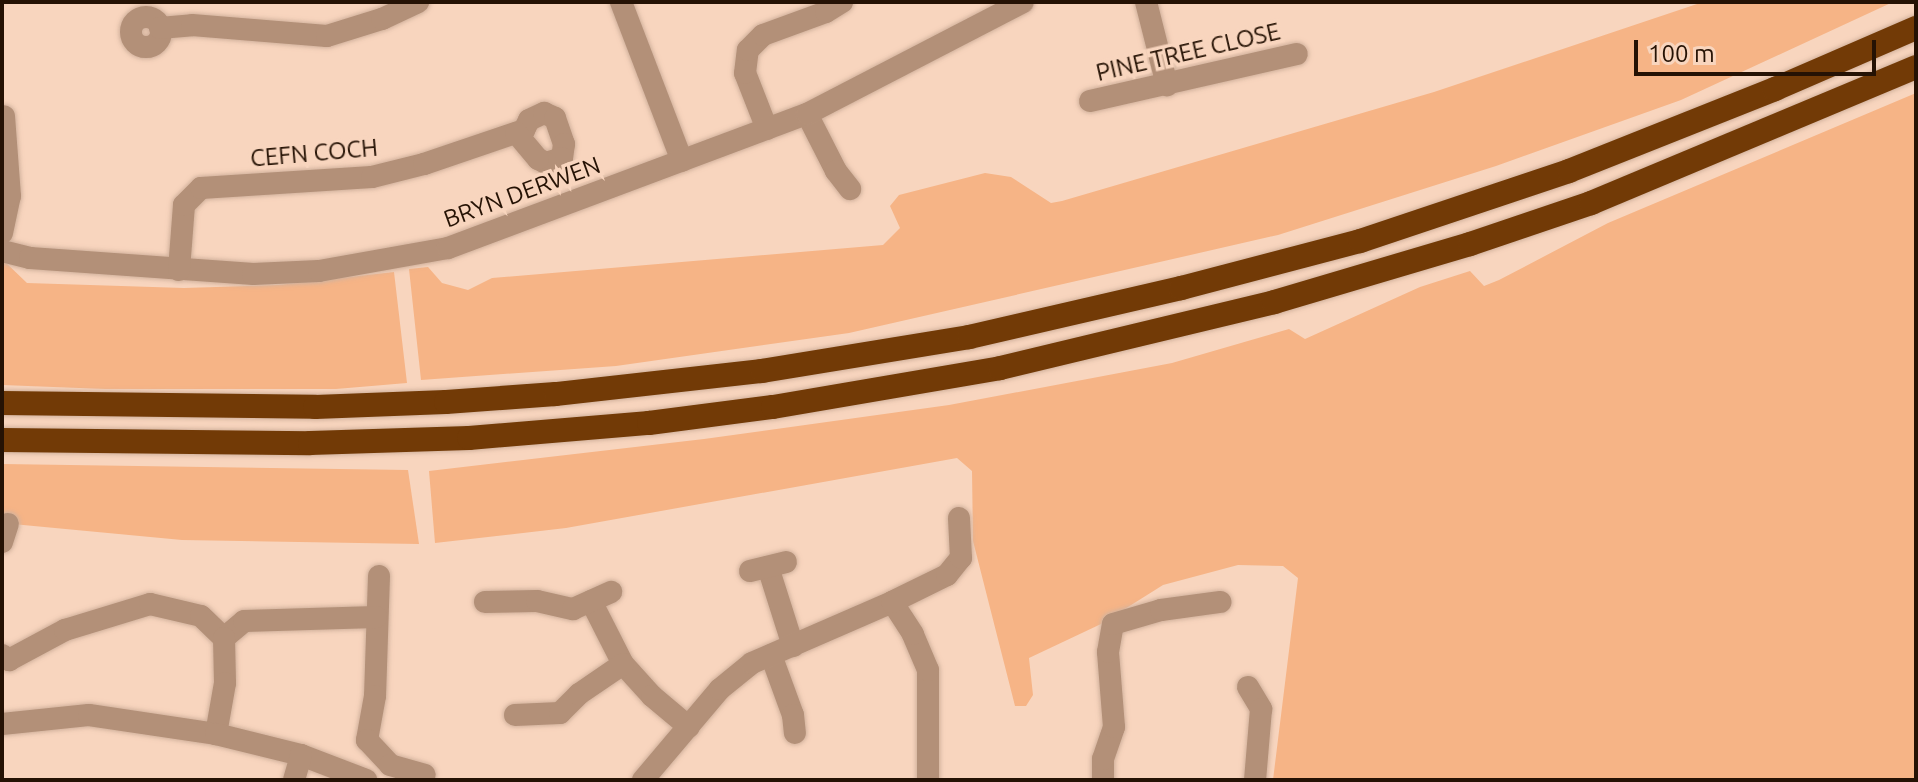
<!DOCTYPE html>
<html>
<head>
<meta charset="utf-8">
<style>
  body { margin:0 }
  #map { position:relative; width:1918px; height:782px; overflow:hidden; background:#f8d5be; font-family:Ubuntu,sans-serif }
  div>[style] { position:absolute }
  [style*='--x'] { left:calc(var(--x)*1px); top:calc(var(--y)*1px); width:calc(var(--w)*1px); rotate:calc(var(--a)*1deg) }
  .green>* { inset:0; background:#f6b486 }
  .roads { filter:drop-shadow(0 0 2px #d2b29d) drop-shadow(0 0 2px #d2b29d) }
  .minor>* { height:22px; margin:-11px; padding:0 11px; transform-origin:11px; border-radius:11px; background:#b39078 }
  .minor>.ring { margin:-11px; padding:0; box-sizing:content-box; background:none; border:22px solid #b39078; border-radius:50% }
  .highway>* { height:24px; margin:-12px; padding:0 12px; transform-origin:12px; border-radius:12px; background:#723a06 }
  span { translate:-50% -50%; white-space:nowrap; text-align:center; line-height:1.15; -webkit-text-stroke:7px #f8d5be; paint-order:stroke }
  .street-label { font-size:24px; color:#251204 }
  .frame { position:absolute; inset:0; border:4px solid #251204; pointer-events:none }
  .scale { position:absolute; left:1634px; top:40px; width:242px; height:36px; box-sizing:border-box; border:4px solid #251204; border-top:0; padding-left:10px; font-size:24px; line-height:28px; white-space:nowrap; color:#251204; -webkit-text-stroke:6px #f8d5be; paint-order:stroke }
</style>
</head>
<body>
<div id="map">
  <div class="green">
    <i style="clip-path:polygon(1703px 2px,1893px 2px,1681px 100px,1496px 166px,1278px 235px,849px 333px,616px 366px,421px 380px,409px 269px,428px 267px,442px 283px,468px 290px,492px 278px,883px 245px,900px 228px,890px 206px,899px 195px,985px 173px,1011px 177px,1051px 203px,1062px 201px,1434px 92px)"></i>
    <i style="clip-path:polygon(1916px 93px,1916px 780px,1273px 780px,1298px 578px,1283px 566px,1238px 565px,1163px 585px,1101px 624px,1029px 658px,1033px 695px,1026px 706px,1015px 706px,973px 541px,972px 471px,957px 458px,566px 528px,435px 543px,429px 471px,704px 439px,949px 405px,1172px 363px,1289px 329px,1305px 339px,1420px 287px,1470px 271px,1484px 286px,1499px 280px,1608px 223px)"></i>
    <i style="clip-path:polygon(2px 259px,27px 283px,184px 288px,279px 285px,394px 272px,407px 383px,336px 389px,105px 389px,2px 385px)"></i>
    <i style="clip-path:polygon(2px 464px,408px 470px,419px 544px,182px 540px,2px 523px)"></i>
  </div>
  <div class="roads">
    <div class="minor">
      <i style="--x:621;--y:2;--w:170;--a:69"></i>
      <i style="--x:1146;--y:2;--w:86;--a:75.8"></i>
      <i class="ring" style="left:131px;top:17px;width:8px;height:8px"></i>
      <i style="--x:160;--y:28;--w:32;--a:-5"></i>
      <i style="--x:192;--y:25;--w:135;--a:4.7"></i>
      <i style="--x:327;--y:36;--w:58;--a:-17.2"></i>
      <i style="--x:382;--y:19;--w:40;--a:-25"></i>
      <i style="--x:1090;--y:101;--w:212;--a:-12.8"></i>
      <i style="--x:807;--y:114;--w:64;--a:63"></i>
      <i style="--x:836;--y:171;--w:23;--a:52"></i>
      <i style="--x:767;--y:129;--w:60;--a:-111.4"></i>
      <i style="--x:745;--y:73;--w:23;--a:-83"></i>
      <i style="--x:748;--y:50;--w:21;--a:-45"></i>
      <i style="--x:763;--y:35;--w:67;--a:-20.1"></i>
      <i style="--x:826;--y:12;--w:19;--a:-32"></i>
      <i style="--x:2;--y:233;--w:38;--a:-78"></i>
      <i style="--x:10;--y:196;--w:80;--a:-94.3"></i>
      <i style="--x:2;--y:251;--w:29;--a:14"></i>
      <i style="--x:30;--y:258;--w:224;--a:4.1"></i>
      <i style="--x:253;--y:274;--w:66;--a:-2.6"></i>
      <i style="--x:319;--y:271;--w:131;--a:-10.1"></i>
      <i style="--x:448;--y:248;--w:383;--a:-20.5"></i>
      <i style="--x:807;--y:114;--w:243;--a:-27.4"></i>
      <i style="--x:179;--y:270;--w:65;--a:-85.6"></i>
      <i style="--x:184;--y:205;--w:24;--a:-45"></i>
      <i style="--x:201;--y:188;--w:171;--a:-3.7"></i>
      <i style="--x:372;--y:177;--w:54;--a:-14"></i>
      <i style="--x:424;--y:164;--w:106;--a:-18.8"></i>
      <i style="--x:524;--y:130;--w:11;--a:-63"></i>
      <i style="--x:529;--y:120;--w:17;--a:-25"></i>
      <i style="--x:544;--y:113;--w:12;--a:24"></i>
      <i style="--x:555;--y:118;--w:28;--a:71"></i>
      <i style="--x:564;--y:144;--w:14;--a:98"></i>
      <i style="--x:562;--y:158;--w:17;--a:163"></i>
      <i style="--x:546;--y:163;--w:9;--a:-153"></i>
      <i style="--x:538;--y:159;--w:34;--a:-130"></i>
      <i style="--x:2;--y:542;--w:19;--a:-72"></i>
      <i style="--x:768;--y:567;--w:83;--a:72.4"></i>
      <i style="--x:750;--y:571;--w:37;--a:-14"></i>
      <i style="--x:379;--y:576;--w:120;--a:91.9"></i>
      <i style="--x:375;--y:696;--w:45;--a:100.3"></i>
      <i style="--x:367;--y:740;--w:34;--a:47"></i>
      <i style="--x:390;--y:765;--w:36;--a:16"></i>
      <i style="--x:591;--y:601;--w:71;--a:63.1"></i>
      <i style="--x:623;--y:664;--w:43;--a:47.8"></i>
      <i style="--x:652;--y:696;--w:48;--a:40"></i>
      <i style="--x:485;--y:602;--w:52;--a:-1.1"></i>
      <i style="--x:537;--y:601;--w:37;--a:13"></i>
      <i style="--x:573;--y:609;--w:42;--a:-24.1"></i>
      <i style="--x:224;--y:638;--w:26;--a:-40"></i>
      <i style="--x:244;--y:621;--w:132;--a:-1.7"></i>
      <i style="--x:2;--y:655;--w:9;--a:36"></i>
      <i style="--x:9;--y:660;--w:64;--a:-28.2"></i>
      <i style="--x:65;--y:630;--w:89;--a:-17"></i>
      <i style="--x:150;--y:604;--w:52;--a:13.2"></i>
      <i style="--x:201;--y:616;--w:32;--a:44"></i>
      <i style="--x:224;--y:638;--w:45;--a:88.7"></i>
      <i style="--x:225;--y:683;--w:52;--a:100"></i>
      <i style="--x:771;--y:655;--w:64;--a:69.9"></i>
      <i style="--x:793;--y:715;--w:18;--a:84"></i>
      <i style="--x:1248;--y:687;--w:26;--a:59"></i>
      <i style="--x:1261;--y:709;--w:71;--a:94.8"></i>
      <i style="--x:515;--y:715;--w:45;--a:-2.5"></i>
      <i style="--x:560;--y:713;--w:27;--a:-45"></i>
      <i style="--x:579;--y:694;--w:53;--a:-34.3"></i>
      <i style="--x:2;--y:724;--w:87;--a:-5.9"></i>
      <i style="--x:89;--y:715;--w:128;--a:8.5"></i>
      <i style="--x:216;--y:734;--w:88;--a:13.9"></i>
      <i style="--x:301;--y:755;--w:70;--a:21"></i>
      <i style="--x:294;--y:780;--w:26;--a:-74"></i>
      <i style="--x:643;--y:780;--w:119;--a:-49.8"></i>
      <i style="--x:720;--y:689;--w:41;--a:-39.1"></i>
      <i style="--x:752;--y:663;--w:153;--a:-23.5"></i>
      <i style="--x:928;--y:780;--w:110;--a:-90"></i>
      <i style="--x:928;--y:670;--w:39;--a:-113"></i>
      <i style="--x:913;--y:634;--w:38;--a:-123"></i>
      <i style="--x:892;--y:602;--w:61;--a:-26.1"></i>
      <i style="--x:947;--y:575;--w:22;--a:-51"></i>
      <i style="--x:961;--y:558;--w:40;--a:-92.9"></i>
      <i style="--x:1103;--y:780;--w:21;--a:-90"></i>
      <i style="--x:1103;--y:759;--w:34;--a:-71"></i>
      <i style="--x:1114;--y:727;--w:75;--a:-94.6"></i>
      <i style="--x:1108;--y:652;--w:28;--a:-80"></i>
      <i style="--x:1113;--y:624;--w:50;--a:-16.3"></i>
      <i style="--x:1161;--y:610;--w:60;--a:-7.7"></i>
    </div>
    <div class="highway">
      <i style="--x:2;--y:403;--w:313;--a:0.7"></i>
      <i style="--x:315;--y:407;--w:131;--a:-2.2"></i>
      <i style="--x:446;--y:402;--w:110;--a:-4.2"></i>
      <i style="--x:556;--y:394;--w:207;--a:-6.4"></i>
      <i style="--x:762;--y:371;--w:210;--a:-9.3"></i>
      <i style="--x:969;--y:337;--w:218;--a:-13"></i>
      <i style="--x:1181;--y:288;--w:185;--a:-14.7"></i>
      <i style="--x:1360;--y:241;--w:220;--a:-18.5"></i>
      <i style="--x:1569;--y:171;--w:222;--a:-21.7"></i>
      <i style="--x:1775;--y:89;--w:154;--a:-23.4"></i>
      <i style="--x:2;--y:440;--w:308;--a:0.6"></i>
      <i style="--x:310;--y:443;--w:159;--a:-1.8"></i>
      <i style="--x:469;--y:438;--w:181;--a:-4.8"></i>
      <i style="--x:649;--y:423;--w:125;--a:-7.4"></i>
      <i style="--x:773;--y:407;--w:230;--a:-9.7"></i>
      <i style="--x:1000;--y:368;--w:282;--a:-13.5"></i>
      <i style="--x:1274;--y:302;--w:204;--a:-16.5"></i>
      <i style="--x:1470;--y:244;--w:128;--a:-18.7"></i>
      <i style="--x:1591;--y:203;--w:352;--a:-22.7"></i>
    </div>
  </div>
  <div class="street-label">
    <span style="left:1188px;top:52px;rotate:-13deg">PINE TREE CLOSE</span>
    <span style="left:314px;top:153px;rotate:-5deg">CEFN COCH</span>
    <span style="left:522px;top:192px;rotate:-20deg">BRYN DERWEN</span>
  </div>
  <div class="frame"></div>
  <div class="scale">100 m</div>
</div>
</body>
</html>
